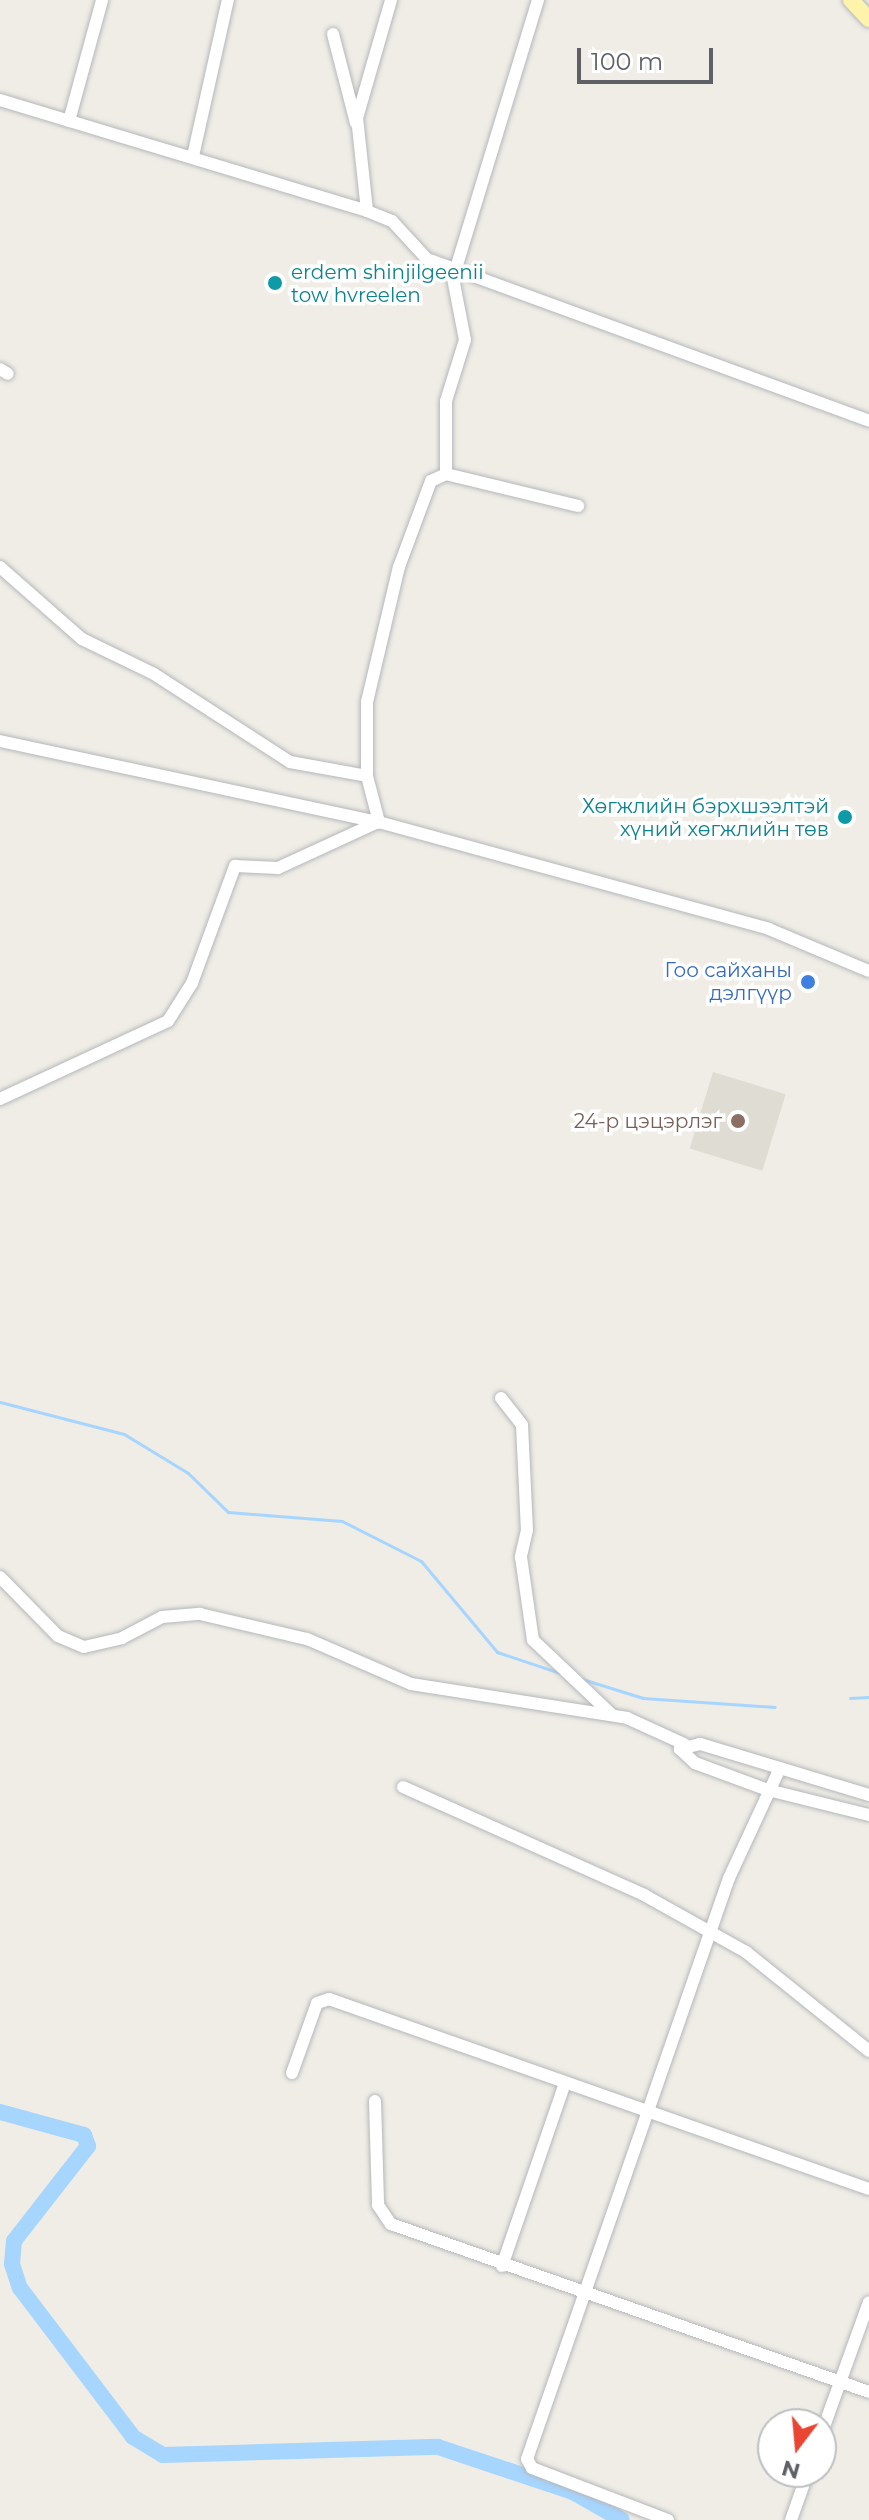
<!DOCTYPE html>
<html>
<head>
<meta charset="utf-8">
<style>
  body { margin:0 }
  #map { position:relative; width:869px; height:2520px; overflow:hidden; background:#efede5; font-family:Montserrat,sans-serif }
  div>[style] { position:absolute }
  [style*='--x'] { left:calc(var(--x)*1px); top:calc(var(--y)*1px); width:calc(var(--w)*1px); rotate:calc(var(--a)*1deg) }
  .education>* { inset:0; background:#dfdcd3; transform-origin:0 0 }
  .stream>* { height:3px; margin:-1.5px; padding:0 1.5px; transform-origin:1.5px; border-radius:1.5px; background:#a6d5fe }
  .river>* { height:16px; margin:-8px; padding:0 8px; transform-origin:8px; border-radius:8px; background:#a6d5fe }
  .roads { filter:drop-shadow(0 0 2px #b5b7bc) drop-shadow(0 0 2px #b5b7bc) }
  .minor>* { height:12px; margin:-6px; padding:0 6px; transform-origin:6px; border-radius:6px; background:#fff }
  .major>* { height:16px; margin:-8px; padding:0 8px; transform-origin:8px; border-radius:8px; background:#fef3ab }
  .dots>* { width:22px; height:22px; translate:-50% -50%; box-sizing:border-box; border:4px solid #fff; border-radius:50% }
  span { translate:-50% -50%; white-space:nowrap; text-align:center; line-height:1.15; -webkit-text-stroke:7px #fff; paint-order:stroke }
  .culture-label { font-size:20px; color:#0d838f }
  .left { translate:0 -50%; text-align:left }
  .right { translate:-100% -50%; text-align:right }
  .shop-label { font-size:20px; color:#366cbe }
  .education-label { font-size:20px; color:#785e54 }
  .north { position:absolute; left:757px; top:2408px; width:80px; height:80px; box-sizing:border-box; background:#fff; border:2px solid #bebfc1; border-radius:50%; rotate:196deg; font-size:22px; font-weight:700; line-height:32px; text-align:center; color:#5d6065 }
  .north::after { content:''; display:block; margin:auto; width:28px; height:36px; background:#e84632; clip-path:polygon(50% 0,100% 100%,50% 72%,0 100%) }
  .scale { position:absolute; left:577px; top:48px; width:136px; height:36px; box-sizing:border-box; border:4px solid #5d6065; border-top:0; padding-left:10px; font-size:24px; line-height:28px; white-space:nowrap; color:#5d6065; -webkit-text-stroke:6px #fff; paint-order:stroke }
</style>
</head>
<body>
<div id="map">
  <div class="education">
    <i style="left:713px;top:1072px;width:76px;height:80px;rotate:17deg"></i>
  </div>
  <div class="stream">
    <i style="--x:0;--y:1402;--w:128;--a:14.5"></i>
    <i style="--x:124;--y:1434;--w:75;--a:31.4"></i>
    <i style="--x:188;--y:1473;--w:56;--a:44.3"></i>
    <i style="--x:228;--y:1512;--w:114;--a:4.5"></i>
    <i style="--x:342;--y:1521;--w:89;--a:26.9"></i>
    <i style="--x:421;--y:1561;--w:119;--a:50.1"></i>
    <i style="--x:497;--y:1652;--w:66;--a:18.4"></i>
    <i style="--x:582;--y:1679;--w:64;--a:17.3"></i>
    <i style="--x:643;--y:1698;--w:132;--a:3.9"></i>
    <i style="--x:850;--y:1698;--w:19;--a:-3"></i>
  </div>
  <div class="river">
    <i style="--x:0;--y:2112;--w:87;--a:15.3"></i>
    <i style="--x:84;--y:2135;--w:12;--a:70"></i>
    <i style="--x:88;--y:2146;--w:120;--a:127.9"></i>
    <i style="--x:14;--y:2241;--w:23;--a:95"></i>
    <i style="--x:12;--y:2264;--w:25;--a:72"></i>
    <i style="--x:20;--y:2288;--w:187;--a:52.8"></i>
    <i style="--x:133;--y:2437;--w:35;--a:31"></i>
    <i style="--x:163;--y:2455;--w:275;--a:-1.7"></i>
    <i style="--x:438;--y:2447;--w:142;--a:18.4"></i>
    <i style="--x:573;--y:2492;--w:56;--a:29.7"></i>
  </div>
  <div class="roads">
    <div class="minor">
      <i style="--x:333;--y:34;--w:92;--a:75.5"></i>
      <i style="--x:0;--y:100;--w:383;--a:16.8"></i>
      <i style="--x:367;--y:211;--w:27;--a:22"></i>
      <i style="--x:392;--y:221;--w:52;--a:47.4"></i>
      <i style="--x:427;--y:259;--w:471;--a:20.1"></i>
      <i style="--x:69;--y:121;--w:125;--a:-74.7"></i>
      <i style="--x:193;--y:156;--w:160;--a:-77.4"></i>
      <i style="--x:367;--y:211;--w:94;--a:-96.1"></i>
      <i style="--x:357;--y:118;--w:123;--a:-73.9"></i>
      <i style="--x:0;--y:369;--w:9;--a:32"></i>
      <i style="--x:446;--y:474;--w:73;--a:-90"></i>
      <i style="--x:446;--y:401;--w:64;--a:-72.7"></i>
      <i style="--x:465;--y:340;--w:63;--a:-101"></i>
      <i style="--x:453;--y:278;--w:291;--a:-73"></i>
      <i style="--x:0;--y:567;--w:109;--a:41.3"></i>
      <i style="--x:82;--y:639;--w:80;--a:25.9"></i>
      <i style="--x:154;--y:674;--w:162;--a:32.9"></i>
      <i style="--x:290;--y:762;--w:78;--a:10.3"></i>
      <i style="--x:367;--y:776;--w:48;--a:75.4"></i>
      <i style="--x:0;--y:741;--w:388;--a:12.1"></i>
      <i style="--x:379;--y:822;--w:404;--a:15.3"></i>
      <i style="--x:769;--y:929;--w:108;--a:22.8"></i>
      <i style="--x:367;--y:776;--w:74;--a:-90"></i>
      <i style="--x:367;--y:702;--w:139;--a:-76.7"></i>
      <i style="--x:399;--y:567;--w:92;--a:-69.6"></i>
      <i style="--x:431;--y:481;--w:17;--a:-25"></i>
      <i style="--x:446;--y:474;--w:136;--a:13.6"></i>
      <i style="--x:0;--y:1099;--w:185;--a:-24.9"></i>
      <i style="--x:168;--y:1021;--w:45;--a:-57.7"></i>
      <i style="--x:192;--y:983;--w:125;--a:-69.8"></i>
      <i style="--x:235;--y:866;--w:43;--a:2.7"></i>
      <i style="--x:278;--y:868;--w:108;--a:-24.7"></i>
      <i style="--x:501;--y:1398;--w:34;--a:52"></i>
      <i style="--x:522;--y:1425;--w:105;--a:87.3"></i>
      <i style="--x:527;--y:1530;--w:28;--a:103"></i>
      <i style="--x:521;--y:1557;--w:84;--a:81.8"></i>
      <i style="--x:533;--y:1640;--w:109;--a:43.5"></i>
      <i style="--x:0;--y:1577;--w:83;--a:45.5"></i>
      <i style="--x:58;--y:1636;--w:28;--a:23"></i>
      <i style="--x:84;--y:1647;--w:39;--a:-13"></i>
      <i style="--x:122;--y:1638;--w:45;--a:-27.7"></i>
      <i style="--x:162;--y:1617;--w:38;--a:-5"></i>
      <i style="--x:200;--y:1614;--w:110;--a:13.2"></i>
      <i style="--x:307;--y:1639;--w:113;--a:23.4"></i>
      <i style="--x:411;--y:1684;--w:219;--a:8.9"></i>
      <i style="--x:627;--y:1718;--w:63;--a:24.5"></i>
      <i style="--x:403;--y:1787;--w:264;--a:24.1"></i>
      <i style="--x:644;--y:1895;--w:117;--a:29.2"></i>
      <i style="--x:746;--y:1952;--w:158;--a:38.8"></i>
      <i style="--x:869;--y:1795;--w:177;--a:-163.2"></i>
      <i style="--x:700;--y:1744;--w:21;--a:166"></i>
      <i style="--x:680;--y:1749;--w:21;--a:43"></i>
      <i style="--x:695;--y:1763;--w:78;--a:20.3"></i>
      <i style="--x:768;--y:1790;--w:104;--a:13.9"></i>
      <i style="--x:292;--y:2073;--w:74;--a:-70.3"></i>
      <i style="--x:317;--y:2003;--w:13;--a:-18"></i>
      <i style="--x:329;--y:1999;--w:572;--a:19.38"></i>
      <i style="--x:375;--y:2101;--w:104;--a:88.3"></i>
      <i style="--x:378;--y:2205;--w:23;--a:56"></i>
      <i style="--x:391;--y:2224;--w:507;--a:19.36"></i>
      <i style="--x:502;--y:2266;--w:194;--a:-71"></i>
      <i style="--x:821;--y:2435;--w:141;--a:-70.2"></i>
      <i style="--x:668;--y:2520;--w:146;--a:-159.1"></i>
      <i style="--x:532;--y:2468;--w:10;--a:-119"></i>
      <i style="--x:527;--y:2459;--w:615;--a:-70.83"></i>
      <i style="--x:729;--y:1878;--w:121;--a:-65.1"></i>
      <i style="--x:791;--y:2520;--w:51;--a:-70.5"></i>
    </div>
    <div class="major">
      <i style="--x:851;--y:0;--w:26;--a:47"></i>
    </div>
  </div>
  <div class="dots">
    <i style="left:275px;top:283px;background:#0f9aa8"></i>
    <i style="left:845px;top:817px;background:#0f9aa8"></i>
    <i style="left:808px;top:982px;background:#3f7fe0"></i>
    <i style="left:738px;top:1121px;background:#8d6e63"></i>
  </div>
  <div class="culture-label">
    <span class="left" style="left:291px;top:284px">erdem shinjilgeenii<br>tow hvreelen</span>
    <span class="right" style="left:829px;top:818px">Хөгжлийн бэрхшээлтэй<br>хүний хөгжлийн төв</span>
  </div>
  <div class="shop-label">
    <span class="right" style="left:792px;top:982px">Гоо сайханы<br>дэлгүүр</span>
  </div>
  <div class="education-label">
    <span class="right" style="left:722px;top:1121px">24-р цэцэрлэг</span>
  </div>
  <div class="north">N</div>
  <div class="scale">100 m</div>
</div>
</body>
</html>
